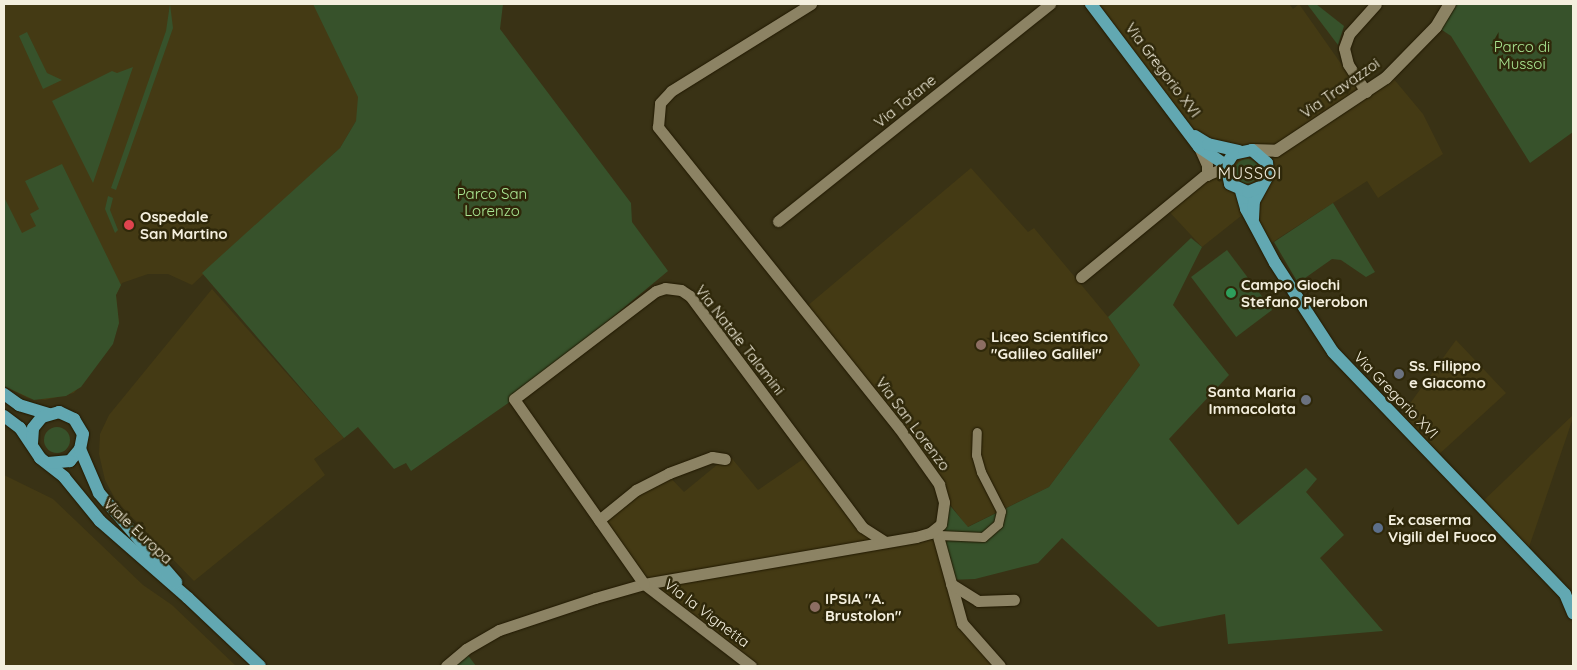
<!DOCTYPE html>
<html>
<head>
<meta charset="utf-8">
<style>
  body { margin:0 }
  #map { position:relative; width:1577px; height:670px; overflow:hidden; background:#393215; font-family:Quicksand,sans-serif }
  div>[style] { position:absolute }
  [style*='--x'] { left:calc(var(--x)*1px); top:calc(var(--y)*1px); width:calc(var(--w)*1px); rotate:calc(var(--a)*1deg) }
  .built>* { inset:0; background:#443a14 }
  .green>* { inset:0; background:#37522b; transform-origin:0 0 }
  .round { border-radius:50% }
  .roads { filter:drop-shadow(0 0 1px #211900) drop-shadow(0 0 1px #211900) }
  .pedestrian>* { height:9px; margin:-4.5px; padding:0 4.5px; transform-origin:4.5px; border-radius:4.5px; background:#8c8364 }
  .minor>* { height:11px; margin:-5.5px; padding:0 5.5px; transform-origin:5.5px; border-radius:5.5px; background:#8c8364 }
  .tertiary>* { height:12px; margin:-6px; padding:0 6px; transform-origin:6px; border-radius:6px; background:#8c8364 }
  .primary>* { height:12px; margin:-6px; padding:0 6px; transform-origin:6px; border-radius:6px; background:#62a8b2 }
  .dots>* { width:14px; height:14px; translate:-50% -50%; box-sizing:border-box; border:2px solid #2f280a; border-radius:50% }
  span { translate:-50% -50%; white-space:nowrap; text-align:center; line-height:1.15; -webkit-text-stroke:5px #2f280a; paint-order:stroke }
  .park-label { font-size:15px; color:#aae692 }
  .street-label { font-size:15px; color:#f4efde }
  .poi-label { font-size:15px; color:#f4efde; font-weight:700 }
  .left { translate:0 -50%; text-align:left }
  .right { translate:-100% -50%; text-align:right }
  .neighbourhood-label { font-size:16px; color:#f4efde; letter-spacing:1px }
  .frame { position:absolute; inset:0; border:5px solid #f4efde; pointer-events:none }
</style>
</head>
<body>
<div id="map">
  <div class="built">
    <i style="clip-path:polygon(4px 4px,328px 4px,367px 91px,356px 121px,340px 148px,192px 285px,168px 274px,148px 274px,122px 283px,116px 295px,119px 323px,109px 349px,74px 393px,45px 400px,28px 398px,4px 386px)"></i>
    <i style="clip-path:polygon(1085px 4px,1289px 4px,1293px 9px,1299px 4px,1361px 92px,1388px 72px,1423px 114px,1443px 154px,1378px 198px,1367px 181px,1265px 247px,1246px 212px,1202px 247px,1163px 205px,1214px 165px)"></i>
    <i style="clip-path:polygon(971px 168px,1028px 232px,1034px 228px,1108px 317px,1140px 365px,1049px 487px,967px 527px,806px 307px)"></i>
    <i style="clip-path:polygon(212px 289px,344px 438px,314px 459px,325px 475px,194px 581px,116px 501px,105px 480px,99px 454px,100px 434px,109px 415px)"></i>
    <i style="clip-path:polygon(1456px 340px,1506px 393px,1436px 457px,1398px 420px)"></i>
    <i style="clip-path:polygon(1573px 415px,1573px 418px,1528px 550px,1481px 503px)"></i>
    <i style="clip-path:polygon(812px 453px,880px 547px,933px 535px,961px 625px,994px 666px,759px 666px,648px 589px,598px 518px,664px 471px,684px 492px,729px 455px,758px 490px)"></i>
    <i style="clip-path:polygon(4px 475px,53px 499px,143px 585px,172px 605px,236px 666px,4px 666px)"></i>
  </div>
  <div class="green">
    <i style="clip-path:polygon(170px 4px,173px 28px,116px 190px,111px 188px,166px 31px)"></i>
    <i style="clip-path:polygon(313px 4px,503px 4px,500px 29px,631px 203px,632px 222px,668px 271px,514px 399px,411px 471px,406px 463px,394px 469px,358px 427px,344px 438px,202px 273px,340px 148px,356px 121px,358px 97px)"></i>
    <i style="clip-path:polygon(1307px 4px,1316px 4px,1344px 26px,1338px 45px)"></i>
    <i style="clip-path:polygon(1454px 4px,1573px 4px,1573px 132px,1530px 163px,1451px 36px,1439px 28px)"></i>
    <i style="clip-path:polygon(27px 32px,47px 73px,62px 80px,43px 89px,19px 36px)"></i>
    <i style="clip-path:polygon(133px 67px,93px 183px,52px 101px,112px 71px,117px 73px)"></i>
    <i class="round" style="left:1235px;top:159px;width:24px;height:24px"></i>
    <i style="clip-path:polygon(62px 164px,121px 285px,116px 295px,119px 323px,113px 344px,81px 387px,66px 396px,34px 400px,4px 386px,4px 197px,22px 233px,36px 226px,30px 214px,39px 209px,25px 181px)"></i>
    <i style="clip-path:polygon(108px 196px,113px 198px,110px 210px,118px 230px,115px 233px,105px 209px)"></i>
    <i style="clip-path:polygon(1333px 203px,1375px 272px,1366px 277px,1341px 260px,1332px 259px,1298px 283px,1274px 242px)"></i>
    <i style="clip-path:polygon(1191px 238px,1202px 247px,1173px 305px,1229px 375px,1169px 439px,1238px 525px,1306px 468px,1317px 479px,1306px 492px,1344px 535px,1320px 558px,1383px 631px,1228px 644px,1225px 614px,1158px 627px,1062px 538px,1038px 563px,975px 579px,948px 580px,933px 535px,947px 502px,968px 527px,1049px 487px,1140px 365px,1108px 317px)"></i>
    <i style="left:1227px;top:250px;width:75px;height:45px;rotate:53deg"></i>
    <i class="round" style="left:44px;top:427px;width:26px;height:26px"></i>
    <i style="clip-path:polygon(467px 654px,476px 666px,456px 666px)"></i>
  </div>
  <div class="roads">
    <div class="pedestrian">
      <i style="--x:939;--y:535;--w:44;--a:2.6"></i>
      <i style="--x:983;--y:537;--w:20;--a:-41"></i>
      <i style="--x:998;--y:524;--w:13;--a:-77"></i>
      <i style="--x:1001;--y:511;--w:44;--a:-117.1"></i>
      <i style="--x:981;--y:472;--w:18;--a:-106"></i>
      <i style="--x:976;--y:455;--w:23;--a:-88"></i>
    </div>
    <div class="minor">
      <i style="--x:1366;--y:92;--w:33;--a:-123"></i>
      <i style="--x:1348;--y:64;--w:16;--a:-104"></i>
      <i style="--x:1344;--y:48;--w:15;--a:-70"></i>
      <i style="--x:1349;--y:34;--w:40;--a:-48"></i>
      <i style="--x:1199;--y:147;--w:20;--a:66"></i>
      <i style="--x:1207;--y:165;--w:10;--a:90"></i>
      <i style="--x:778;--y:221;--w:348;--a:-38.6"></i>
      <i style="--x:1081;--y:277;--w:159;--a:-39.4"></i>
      <i style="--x:1204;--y:176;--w:24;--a:-22"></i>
      <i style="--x:599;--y:520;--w:48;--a:-39"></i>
      <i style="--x:636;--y:490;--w:37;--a:-27"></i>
      <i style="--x:669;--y:473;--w:46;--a:-20.4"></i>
      <i style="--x:712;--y:457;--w:13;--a:9"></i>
      <i style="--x:936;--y:529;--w:98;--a:74.5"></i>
      <i style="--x:962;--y:623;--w:57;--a:48.5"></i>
      <i style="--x:951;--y:584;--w:32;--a:32"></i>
      <i style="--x:978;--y:601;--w:36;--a:-2"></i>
      <i style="--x:446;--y:666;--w:26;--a:-40"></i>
      <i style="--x:466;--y:649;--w:38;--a:-30"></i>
      <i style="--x:499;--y:630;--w:101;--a:-18.4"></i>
      <i style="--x:595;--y:598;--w:51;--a:-15.9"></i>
      <i style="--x:644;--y:584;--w:276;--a:-9.8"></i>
      <i style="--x:916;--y:537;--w:15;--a:-16"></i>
      <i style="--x:930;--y:533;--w:14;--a:-39"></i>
      <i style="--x:941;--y:524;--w:22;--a:-82"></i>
      <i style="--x:944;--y:502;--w:19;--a:-106"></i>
      <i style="--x:939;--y:484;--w:69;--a:-125.5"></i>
      <i style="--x:899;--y:428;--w:386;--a:-128.7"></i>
      <i style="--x:658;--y:127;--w:24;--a:-85"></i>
      <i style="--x:660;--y:103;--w:16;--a:-47"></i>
      <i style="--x:671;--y:91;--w:165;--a:-31.9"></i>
      <i style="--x:751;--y:666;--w:135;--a:-142.5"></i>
      <i style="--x:644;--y:584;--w:226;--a:-125.1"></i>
      <i style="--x:514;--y:399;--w:178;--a:-37.3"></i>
      <i style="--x:656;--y:291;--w:9;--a:-18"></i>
      <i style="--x:665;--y:288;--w:16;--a:7"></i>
      <i style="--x:681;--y:290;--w:11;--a:34"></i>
      <i style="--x:690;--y:296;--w:288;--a:53.3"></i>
      <i style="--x:862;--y:527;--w:27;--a:33"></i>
    </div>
    <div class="tertiary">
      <i style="--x:1252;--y:150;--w:24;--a:2"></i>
      <i style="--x:1276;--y:151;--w:132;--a:-33.6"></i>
      <i style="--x:1386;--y:78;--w:71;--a:-45.6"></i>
      <i style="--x:1436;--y:27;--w:27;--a:-59"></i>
    </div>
    <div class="primary">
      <i style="--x:1091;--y:4;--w:179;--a:52.9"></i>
      <i style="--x:1199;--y:147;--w:32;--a:34"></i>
      <i style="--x:1195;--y:136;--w:15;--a:32"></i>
      <i style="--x:1208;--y:144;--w:32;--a:13"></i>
      <i style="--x:1241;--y:191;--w:19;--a:74"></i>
      <i style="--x:1246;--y:209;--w:61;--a:61.8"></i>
      <i style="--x:1275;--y:263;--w:106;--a:56.9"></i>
      <i style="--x:1333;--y:352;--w:335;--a:46.2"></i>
      <i style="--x:1565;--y:594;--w:21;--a:67"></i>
      <i style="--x:1253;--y:219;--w:18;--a:-87"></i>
      <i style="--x:1254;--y:201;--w:29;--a:-61"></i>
      <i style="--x:1268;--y:176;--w:13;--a:-94"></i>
      <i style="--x:1267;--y:163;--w:20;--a:-139"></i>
      <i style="--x:1252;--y:150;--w:19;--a:168"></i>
      <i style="--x:1233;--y:154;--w:13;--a:122"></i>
      <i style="--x:1226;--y:165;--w:19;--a:78"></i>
      <i style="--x:1230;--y:184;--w:20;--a:24"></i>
      <i style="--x:1248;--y:192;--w:13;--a:-23"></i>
      <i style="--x:4;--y:394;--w:19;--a:36"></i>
      <i style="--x:19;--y:405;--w:31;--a:17"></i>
      <i style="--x:4;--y:416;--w:20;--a:37"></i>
      <i style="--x:20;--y:428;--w:36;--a:56"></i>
      <i style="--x:40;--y:458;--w:31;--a:38"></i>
      <i style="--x:64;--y:477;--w:57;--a:50.7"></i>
      <i style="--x:100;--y:521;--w:117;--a:41.2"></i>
      <i style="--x:188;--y:598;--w:99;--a:43.4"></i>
      <i style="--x:32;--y:443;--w:15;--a:-86"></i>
      <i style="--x:33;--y:428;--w:14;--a:-51"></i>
      <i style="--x:42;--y:417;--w:18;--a:-16"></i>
      <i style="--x:59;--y:412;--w:17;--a:25"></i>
      <i style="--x:74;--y:419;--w:17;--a:59"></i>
      <i style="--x:83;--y:434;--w:15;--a:101"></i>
      <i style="--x:80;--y:449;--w:16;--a:130"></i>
      <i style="--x:70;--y:461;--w:22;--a:175"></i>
      <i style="--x:80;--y:449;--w:48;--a:66.6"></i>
      <i style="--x:99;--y:493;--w:118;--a:49.1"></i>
    </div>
  </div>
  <div class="dots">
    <i style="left:129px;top:225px;background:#e0444e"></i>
    <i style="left:1231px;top:293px;background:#2e9e5b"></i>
    <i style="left:981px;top:345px;background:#8d6e63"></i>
    <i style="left:1399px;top:374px;background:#6b7280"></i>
    <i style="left:1306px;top:400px;background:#6b7280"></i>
    <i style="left:1378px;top:528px;background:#5c6f8a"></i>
    <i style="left:815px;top:607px;background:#8d6e63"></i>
  </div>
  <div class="park-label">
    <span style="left:1522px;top:55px">Parco di<br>Mussoi</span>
    <span style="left:492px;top:202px">Parco San<br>Lorenzo</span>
  </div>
  <div class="street-label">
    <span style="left:1163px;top:70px;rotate:53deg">Via Gregorio XVI</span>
    <span style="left:1340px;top:88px;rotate:-35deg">Via Travazzoi</span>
    <span style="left:905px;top:101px;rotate:-39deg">Via Tofane</span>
    <span style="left:740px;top:340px;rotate:52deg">Via Natale Talamini</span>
    <span style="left:1396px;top:395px;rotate:46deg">Via Gregorio XVI</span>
    <span style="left:913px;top:424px;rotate:53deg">Via San Lorenzo</span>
    <span style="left:138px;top:531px;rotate:43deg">Viale Europa</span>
    <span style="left:707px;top:613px;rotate:37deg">Via la Vignetta</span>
  </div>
  <div class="poi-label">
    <span class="left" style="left:140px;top:225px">Ospedale<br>San Martino</span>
    <span class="left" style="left:1241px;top:293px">Campo Giochi<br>Stefano Pierobon</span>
    <span class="left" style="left:991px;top:345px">Liceo Scientifico<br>"Galileo Galilei"</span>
    <span class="left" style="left:1409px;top:374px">Ss. Filippo<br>e Giacomo</span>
    <span class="right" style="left:1296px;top:400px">Santa Maria<br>Immacolata</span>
    <span class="left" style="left:1388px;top:528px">Ex caserma<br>Vigili del Fuoco</span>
    <span class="left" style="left:825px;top:607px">IPSIA "A.<br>Brustolon"</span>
  </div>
  <div class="neighbourhood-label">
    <span style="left:1250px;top:173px">MUSSOI</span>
  </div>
  <div class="frame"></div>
</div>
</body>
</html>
